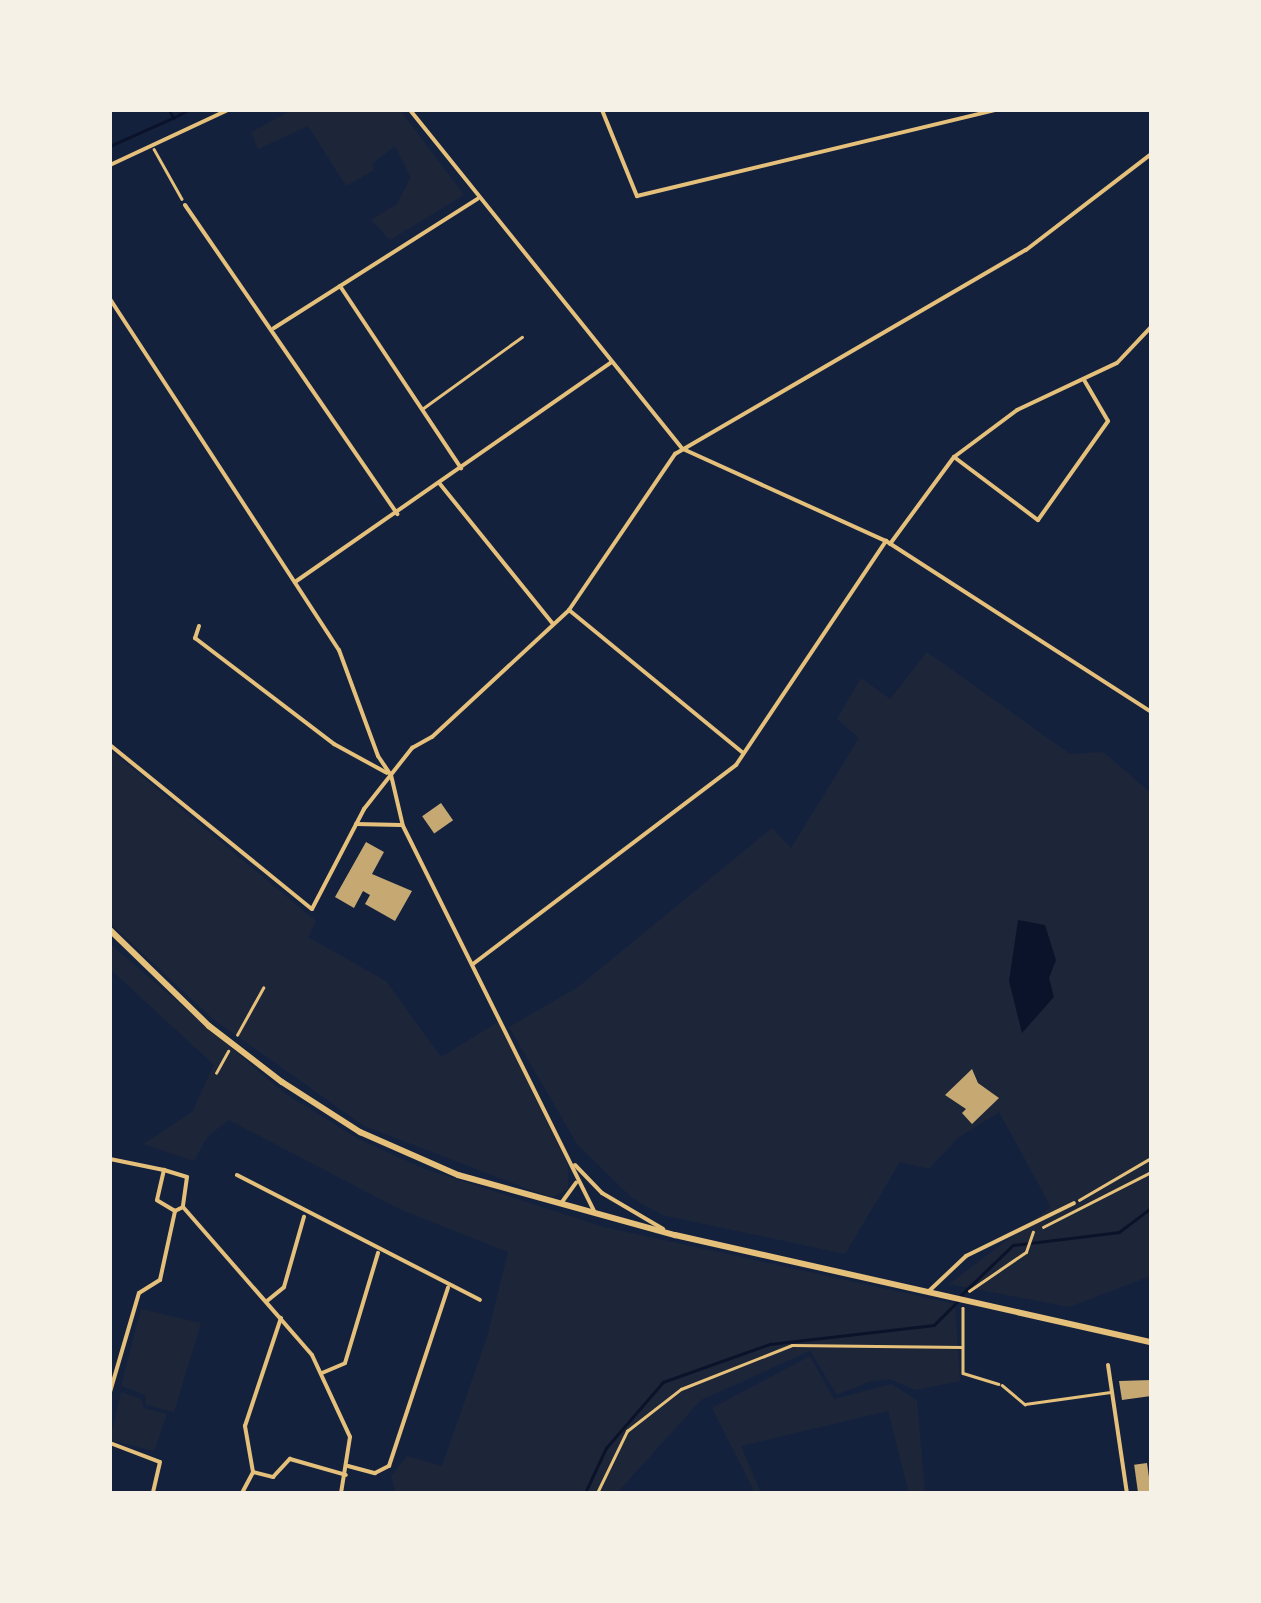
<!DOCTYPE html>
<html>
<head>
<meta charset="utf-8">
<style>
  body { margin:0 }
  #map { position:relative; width:1261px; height:1603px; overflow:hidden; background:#14213d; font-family:Manrope,sans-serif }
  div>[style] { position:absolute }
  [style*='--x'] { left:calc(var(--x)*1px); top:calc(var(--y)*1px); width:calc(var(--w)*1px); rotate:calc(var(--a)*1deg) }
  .green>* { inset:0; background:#1d2539 }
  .water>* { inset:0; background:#0b132b }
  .stream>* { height:2.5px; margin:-1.25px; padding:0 1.25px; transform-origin:1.25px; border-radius:1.25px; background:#0b132b }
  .building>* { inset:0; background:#c6a872; transform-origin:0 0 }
  .path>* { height:2.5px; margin:-1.25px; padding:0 1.25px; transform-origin:1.25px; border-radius:1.25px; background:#e5c07b }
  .service>* { height:2.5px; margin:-1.25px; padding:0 1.25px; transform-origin:1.25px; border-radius:1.25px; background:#e5c07b }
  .minor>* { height:4px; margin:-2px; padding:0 2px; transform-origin:2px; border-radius:2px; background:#e5c07b }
  .primary>* { height:6px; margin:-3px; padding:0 3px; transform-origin:3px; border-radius:3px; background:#e5c07b }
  span { translate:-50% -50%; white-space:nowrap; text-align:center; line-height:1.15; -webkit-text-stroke:8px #f6f1e7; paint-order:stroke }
  .frame { position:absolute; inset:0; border:112px solid #f6f1e7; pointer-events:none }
</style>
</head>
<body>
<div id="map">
  <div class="green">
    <i style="clip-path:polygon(292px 110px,400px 110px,464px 195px,390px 240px,371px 220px,397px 204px,411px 177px,395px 146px,372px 164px,374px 170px,346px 186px,308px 126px,258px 149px,251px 132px)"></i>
    <i style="clip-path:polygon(927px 652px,1070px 754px,1103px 752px,1151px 793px,1151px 1276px,1069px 1307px,949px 1284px,1051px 1207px,999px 1112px,958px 1138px,929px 1169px,900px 1162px,845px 1254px,662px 1215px,632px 1198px,577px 1144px,509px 1027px,578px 987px,772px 828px,791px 848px,859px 738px,837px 719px,861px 678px,890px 699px)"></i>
    <i style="clip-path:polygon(110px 750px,316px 921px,308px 937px,386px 981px,441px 1057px,498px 1022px,568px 1165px,568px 1189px,552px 1198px,364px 1126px,213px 1019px,110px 923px)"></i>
    <i style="clip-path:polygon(110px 944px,283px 1092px,360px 1140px,425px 1169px,604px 1227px,955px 1304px,960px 1381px,915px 1390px,890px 1379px,871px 1381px,837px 1395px,810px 1351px,701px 1400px,617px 1493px,396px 1493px,391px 1476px,407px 1456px,442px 1466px,487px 1337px,508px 1252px,399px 1209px,229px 1120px,207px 1137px,194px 1161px,143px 1144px,192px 1112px,214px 1065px,110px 969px)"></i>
    <i style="clip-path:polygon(141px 1309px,201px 1323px,174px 1412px,146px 1405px,145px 1395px,121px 1386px)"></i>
    <i style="clip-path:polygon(810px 1356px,834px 1399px,891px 1384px,917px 1400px,925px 1493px,909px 1493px,888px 1411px,741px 1446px,761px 1493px,755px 1493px,712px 1408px)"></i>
    <i style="clip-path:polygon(121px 1392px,141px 1399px,144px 1408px,167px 1414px,154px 1451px,110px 1440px)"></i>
  </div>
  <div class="water">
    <i style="clip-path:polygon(1018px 920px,1045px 925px,1056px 960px,1049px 978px,1054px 997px,1022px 1033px,1009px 981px)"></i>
  </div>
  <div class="stream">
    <i style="--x:173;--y:118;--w:17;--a:-28"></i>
    <i style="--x:110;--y:146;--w:69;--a:-24"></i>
    <i style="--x:173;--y:118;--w:9;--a:-117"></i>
    <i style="--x:961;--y:1295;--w:72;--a:-43.9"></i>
    <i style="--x:1013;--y:1245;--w:107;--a:-7"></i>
    <i style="--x:1119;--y:1232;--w:40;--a:-37"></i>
    <i style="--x:585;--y:1493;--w:50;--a:-65"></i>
    <i style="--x:606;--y:1448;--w:87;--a:-49.2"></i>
    <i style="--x:663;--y:1382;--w:114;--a:-19.6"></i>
    <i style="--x:770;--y:1344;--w:165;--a:-6.6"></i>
    <i style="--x:934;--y:1325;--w:33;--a:-45"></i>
  </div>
  <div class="building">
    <i style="left:441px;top:803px;width:21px;height:23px;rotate:55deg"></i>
    <i style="clip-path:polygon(366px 842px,384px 852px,372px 874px,412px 891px,395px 921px,365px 904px,370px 895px,363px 891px,354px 908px,335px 897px)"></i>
    <i style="clip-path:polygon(972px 1069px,978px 1083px,999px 1098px,972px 1124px,962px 1113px,966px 1109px,945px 1095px)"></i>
    <i style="clip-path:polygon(1151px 1380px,1151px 1396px,1122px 1400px,1119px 1381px)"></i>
    <i style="left:1147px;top:1463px;width:30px;height:13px;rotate:82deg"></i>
  </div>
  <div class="path">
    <i style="--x:154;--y:149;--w:57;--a:60.8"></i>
    <i style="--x:237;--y:1035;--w:54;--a:-61"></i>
    <i style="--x:216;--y:1073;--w:25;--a:-61"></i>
    <i style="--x:1079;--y:1200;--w:83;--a:-30.3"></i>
    <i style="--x:1043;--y:1227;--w:121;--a:-27"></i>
    <i style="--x:969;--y:1291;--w:69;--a:-34.4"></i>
    <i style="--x:1026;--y:1252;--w:21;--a:-71"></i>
    <i style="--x:963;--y:1308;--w:65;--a:90"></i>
    <i style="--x:963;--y:1373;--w:37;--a:17"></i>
    <i style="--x:597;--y:1493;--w:69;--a:-64.2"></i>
    <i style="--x:627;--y:1431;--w:68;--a:-37.9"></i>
    <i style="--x:681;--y:1389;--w:119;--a:-21.6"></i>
    <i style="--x:792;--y:1345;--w:170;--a:0.7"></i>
  </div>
  <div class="service">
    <i style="--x:422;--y:409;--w:123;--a:-35.8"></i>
    <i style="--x:1002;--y:1385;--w:30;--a:40"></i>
    <i style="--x:1025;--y:1404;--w:86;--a:-8"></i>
  </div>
  <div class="minor">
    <i style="--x:410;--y:110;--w:435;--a:51.2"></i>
    <i style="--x:683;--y:449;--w:223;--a:24.4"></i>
    <i style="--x:886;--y:541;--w:315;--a:32.8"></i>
    <i style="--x:602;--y:110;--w:93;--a:67.9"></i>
    <i style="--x:637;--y:196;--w:369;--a:-13.5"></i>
    <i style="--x:110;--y:165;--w:130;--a:-25"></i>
    <i style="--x:185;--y:205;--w:375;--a:55.5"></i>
    <i style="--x:340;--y:286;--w:219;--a:56.4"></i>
    <i style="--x:110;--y:299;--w:419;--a:56.9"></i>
    <i style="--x:339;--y:650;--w:113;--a:69.8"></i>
    <i style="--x:378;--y:756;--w:23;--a:56"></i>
    <i style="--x:391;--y:775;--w:52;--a:76.8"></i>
    <i style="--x:403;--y:826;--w:431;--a:63.6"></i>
    <i style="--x:274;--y:328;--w:241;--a:-32.4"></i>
    <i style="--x:954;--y:457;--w:105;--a:36.9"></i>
    <i style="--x:1038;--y:520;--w:121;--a:-54.7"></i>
    <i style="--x:1108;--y:421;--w:48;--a:-120.3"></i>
    <i style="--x:440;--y:484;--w:180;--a:51.1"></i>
    <i style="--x:890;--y:544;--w:108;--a:-53.7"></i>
    <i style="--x:954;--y:457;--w:79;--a:-36.7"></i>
    <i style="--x:1017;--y:410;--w:110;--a:-25.2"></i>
    <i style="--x:1117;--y:363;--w:50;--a:-46.6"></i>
    <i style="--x:295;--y:582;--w:385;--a:-34.8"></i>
    <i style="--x:569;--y:610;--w:225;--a:39.4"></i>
    <i style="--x:199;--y:626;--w:13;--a:108"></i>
    <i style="--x:195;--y:638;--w:175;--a:37.3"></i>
    <i style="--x:334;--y:744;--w:60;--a:28.7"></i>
    <i style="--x:110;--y:745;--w:260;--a:39.1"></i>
    <i style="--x:312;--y:909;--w:113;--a:-62.5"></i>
    <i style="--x:364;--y:809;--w:78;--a:-51.8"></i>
    <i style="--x:412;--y:748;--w:23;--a:-29"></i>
    <i style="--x:432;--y:737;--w:187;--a:-42.8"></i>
    <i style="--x:569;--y:610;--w:189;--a:-55.8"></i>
    <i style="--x:675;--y:454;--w:406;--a:-30.2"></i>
    <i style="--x:1026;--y:250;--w:158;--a:-37.5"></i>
    <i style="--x:356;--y:824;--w:45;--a:1.3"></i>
    <i style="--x:473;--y:964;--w:330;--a:-37.1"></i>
    <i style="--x:736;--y:765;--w:270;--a:-56.2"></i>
    <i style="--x:110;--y:1159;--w:55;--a:11.5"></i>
    <i style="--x:164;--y:1170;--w:24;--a:17"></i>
    <i style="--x:187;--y:1177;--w:30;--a:98"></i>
    <i style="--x:183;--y:1207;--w:9;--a:153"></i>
    <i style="--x:175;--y:1211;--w:21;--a:-149"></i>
    <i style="--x:157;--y:1200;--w:31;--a:-77"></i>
    <i style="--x:575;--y:1165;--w:39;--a:46"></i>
    <i style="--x:602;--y:1193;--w:71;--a:30.5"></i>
    <i style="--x:237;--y:1175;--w:273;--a:27.2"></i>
    <i style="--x:562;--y:1202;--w:24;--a:-54"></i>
    <i style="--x:183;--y:1207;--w:196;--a:48.9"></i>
    <i style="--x:312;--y:1355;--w:90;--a:65.1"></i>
    <i style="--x:350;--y:1437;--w:57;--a:99.1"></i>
    <i style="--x:929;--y:1291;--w:51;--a:-43.4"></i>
    <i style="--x:966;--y:1256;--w:120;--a:-26.1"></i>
    <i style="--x:267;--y:1301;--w:22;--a:-39"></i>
    <i style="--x:284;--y:1287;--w:73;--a:-74.1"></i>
    <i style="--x:1108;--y:1365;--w:129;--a:81.6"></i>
    <i style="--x:322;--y:1373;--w:25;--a:-23"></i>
    <i style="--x:345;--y:1363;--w:115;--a:-73.3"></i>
    <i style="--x:110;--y:1392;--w:103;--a:-73.7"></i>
    <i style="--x:139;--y:1293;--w:25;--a:-32"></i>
    <i style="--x:160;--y:1280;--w:71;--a:-77.7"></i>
    <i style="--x:110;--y:1443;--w:53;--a:20.8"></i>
    <i style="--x:160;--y:1462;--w:32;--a:103"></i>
    <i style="--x:348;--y:1466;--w:28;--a:15"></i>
    <i style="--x:375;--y:1473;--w:16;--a:-27"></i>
    <i style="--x:389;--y:1466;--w:188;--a:-71.7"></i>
    <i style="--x:253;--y:1472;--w:21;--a:14"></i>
    <i style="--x:273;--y:1477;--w:25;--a:-47"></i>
    <i style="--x:290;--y:1459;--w:58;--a:15.9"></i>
    <i style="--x:242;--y:1493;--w:24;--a:-62"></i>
    <i style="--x:253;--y:1472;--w:47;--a:-99.9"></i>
    <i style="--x:245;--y:1426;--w:114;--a:-71.6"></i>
  </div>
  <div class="primary">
    <i style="--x:110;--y:930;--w:138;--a:44.1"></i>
    <i style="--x:209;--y:1026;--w:92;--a:37.5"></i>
    <i style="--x:282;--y:1082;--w:93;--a:32.7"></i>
    <i style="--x:360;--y:1132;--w:107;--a:23.7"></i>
    <i style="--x:458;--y:1175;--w:225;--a:15.5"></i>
    <i style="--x:675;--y:1235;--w:488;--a:12.7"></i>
  </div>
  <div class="frame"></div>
</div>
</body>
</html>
